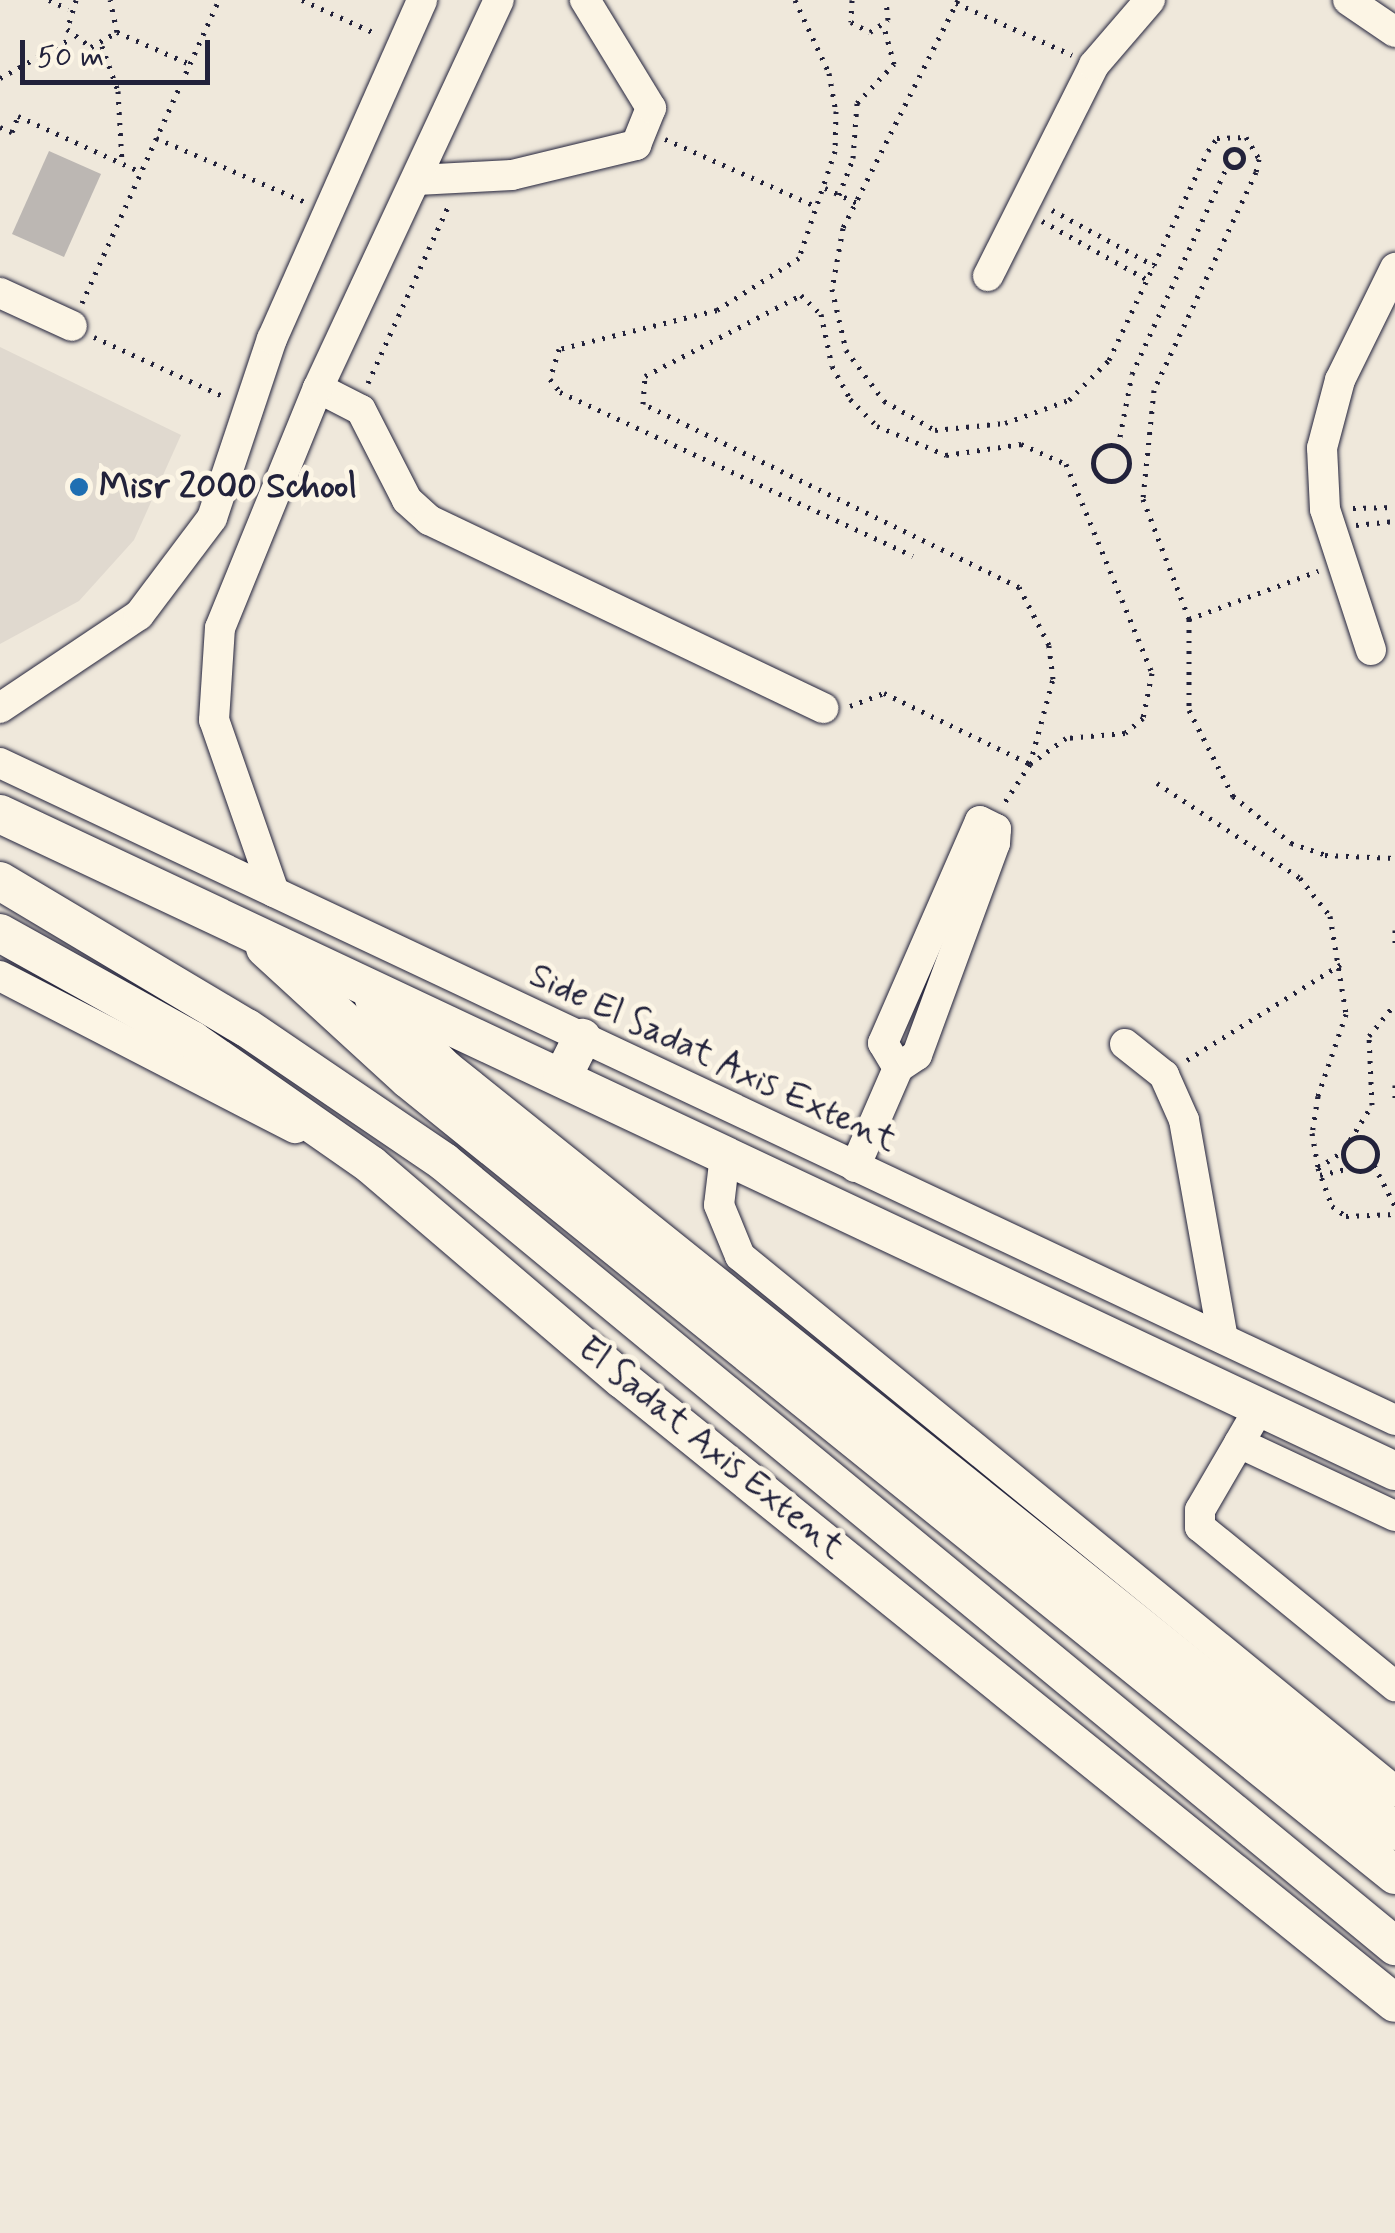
<!DOCTYPE html>
<style>
body{margin:0}
#map{position:relative;width:1395px;height:2233px;overflow:hidden;background:#efe8db;font-family:Mynerve,sans-serif}
div>[style]{position:absolute}
.built>*{inset:0;background:#e0d9cf}
.building>*{inset:0;background:#bcb7b3}
.path>*{height:5px;margin-top:-2.5px;transform-origin:0;background:repeating-linear-gradient(90deg,#22223b 0 2.5px,transparent 0 10.5px)}
.path>.ring{margin:-2.5px;padding:0;box-sizing:content-box;background:none;border:5px solid #22223b;border-radius:50%}
.roads{filter:drop-shadow(0 0 2px #22223b) drop-shadow(0 0 2px #22223b)}
.minor>*{height:30px;margin:-15px;padding:0 15px;transform-origin:15px;border-radius:15px;background:#fcf5e5}
.major>*{height:38px;margin:-19px;padding:0 19px;transform-origin:19px;border-radius:19px;background:#fcf5e5}
.dots>*{width:28px;height:28px;translate:-50% -50%;box-sizing:border-box;border:5px solid #fcf5e5;border-radius:50%}
span{translate:-50% -50%;white-space:nowrap;text-align:center;line-height:1.15;-webkit-text-stroke:10px #fcf5e5;paint-order:stroke}
.poi-label{font-size:35px;color:#22223b;font-weight:700}
.left{translate:0 -50%;text-align:left}
.street-label{font-size:35px;color:#22223b}
.scale{position:absolute;left:20px;top:40px;width:190px;height:45px;box-sizing:border-box;border:5px solid #22223b;border-top:0;padding-left:12px;font-size:30px;line-height:35px;white-space:nowrap;color:#22223b;-webkit-text-stroke:8px #fcf5e5;paint-order:stroke}
</style>
<div id="map">
<div class="built">
<div style="clip-path:polygon(0 347px,181px 435px,134px 540px,79px 601px,0 644px)"></div>
</div>
<div class="building">
<div style="clip-path:polygon(49px 151px,101px 174px,64px 257px,12px 234px)"></div>
</div>
<div class="path">
<div style="left:49px;top:0;width:21px;rotate:25deg"></div>
<div style="left:76px;top:0;width:30px;rotate:107deg"></div>
<div style="left:67px;top:29px;width:30px;rotate:37deg"></div>
<div style="left:91px;top:47px;width:30px;rotate:-30deg"></div>
<div style="left:117px;top:32px;width:33px;rotate:-102deg"></div>
<div style="left:302px;top:0;width:82px;rotate:24.4deg"></div>
<div style="left:795px;top:0;width:81px;rotate:65deg"></div>
<div style="left:829px;top:73px;width:39px;rotate:80deg"></div>
<div style="left:836px;top:111px;width:40px;rotate:91.4deg"></div>
<div style="left:835px;top:151px;width:113px;rotate:108.6deg"></div>
<div style="left:799px;top:258px;width:97px;rotate:147.6deg"></div>
<div style="left:717px;top:310px;width:163px;rotate:166.1deg"></div>
<div style="left:559px;top:349px;width:31px;rotate:107deg"></div>
<div style="left:550px;top:379px;width:16px;rotate:52deg"></div>
<div style="left:560px;top:392px;width:389px;rotate:24.9deg"></div>
<div style="left:852px;top:0;width:22px;rotate:93deg"></div>
<div style="left:851px;top:22px;width:21px;rotate:28deg"></div>
<div style="left:870px;top:32px;width:22px;rotate:-34deg"></div>
<div style="left:888px;top:20px;width:20px;rotate:-96deg"></div>
<div style="left:958px;top:0;width:255px;rotate:116.8deg"></div>
<div style="left:843px;top:228px;width:62px;rotate:100.2deg"></div>
<div style="left:832px;top:289px;width:63px;rotate:77.1deg"></div>
<div style="left:846px;top:350px;width:64px;rotate:53.3deg"></div>
<div style="left:884px;top:401px;width:59px;rotate:29.6deg"></div>
<div style="left:935px;top:430px;width:70px;rotate:-5.7deg"></div>
<div style="left:1005px;top:423px;width:68px;rotate:-19.8deg"></div>
<div style="left:1069px;top:400px;width:57px;rotate:-45deg"></div>
<div style="left:1109px;top:360px;width:231px;rotate:-64.7deg"></div>
<div style="left:1208px;top:151px;width:16px;rotate:-55deg"></div>
<div style="left:1217px;top:138px;width:29px;rotate:-2deg"></div>
<div style="left:1246px;top:137px;width:26px;rotate:59deg"></div>
<div style="left:1259px;top:159px;width:13px;rotate:103deg"></div>
<div style="left:1256px;top:172px;width:241px;rotate:115.1deg"></div>
<div style="left:1154px;top:390px;width:110px;rotate:95.8deg"></div>
<div style="left:1143px;top:499px;width:129px;rotate:69deg"></div>
<div style="left:1189px;top:619px;width:91px;rotate:90deg"></div>
<div style="left:1189px;top:710px;width:97px;rotate:62.9deg"></div>
<div style="left:1233px;top:796px;width:75px;rotate:39deg"></div>
<div style="left:1291px;top:843px;width:36px;rotate:19deg"></div>
<div style="left:1325px;top:855px;width:70px;rotate:2.5deg"></div>
<div style="left:956px;top:3px;width:127px;rotate:24.1deg"></div>
<div style="left:117px;top:32px;width:80px;rotate:23.7deg"></div>
<div style="left:102px;top:46px;width:48px;rotate:70.4deg"></div>
<div style="left:118px;top:91px;width:72px;rotate:86.8deg"></div>
<div style="left:0;top:78px;width:82px;rotate:-29.1deg"></div>
<div style="left:0;top:127px;width:13px;rotate:23deg"></div>
<div style="left:12px;top:132px;width:17px;rotate:-69deg"></div>
<div style="left:18px;top:116px;width:135px;rotate:24.5deg"></div>
<div style="left:156px;top:138px;width:162px;rotate:23.2deg"></div>
<div style="left:665px;top:139px;width:167px;rotate:24deg"></div>
<div class="ring" style="left:1225px;top:149px;width:13px;height:13px"></div>
<div style="left:825px;top:188px;width:35px;rotate:25deg"></div>
<div style="left:839px;top:195px;width:40px;rotate:-69deg"></div>
<div style="left:853px;top:158px;width:55px;rotate:-85.8deg"></div>
<div style="left:857px;top:103px;width:54px;rotate:-46.5deg"></div>
<div style="left:894px;top:64px;width:39px;rotate:-105deg"></div>
<div style="left:1052px;top:210px;width:117px;rotate:28.5deg"></div>
<div style="left:1042px;top:221px;width:121px;rotate:29.1deg"></div>
<div style="left:801px;top:295px;width:28px;rotate:44deg"></div>
<div style="left:821px;top:314px;width:53px;rotate:78.1deg"></div>
<div style="left:832px;top:366px;width:38px;rotate:61deg"></div>
<div style="left:850px;top:399px;width:38px;rotate:45deg"></div>
<div style="left:877px;top:426px;width:75px;rotate:22.8deg"></div>
<div style="left:946px;top:455px;width:76px;rotate:-8.3deg"></div>
<div style="left:1021px;top:444px;width:49px;rotate:24deg"></div>
<div style="left:1066px;top:464px;width:226px;rotate:67.6deg"></div>
<div style="left:1152px;top:673px;width:46px;rotate:101.3deg"></div>
<div style="left:1143px;top:718px;width:23px;rotate:140deg"></div>
<div style="left:1125px;top:733px;width:59px;rotate:175.2deg"></div>
<div style="left:1066px;top:738px;width:44px;rotate:144.2deg"></div>
<div style="left:1030px;top:764px;width:88px;rotate:-74.9deg"></div>
<div style="left:1053px;top:679px;width:34px;rotate:-97deg"></div>
<div style="left:1049px;top:645px;width:65px;rotate:-117.3deg"></div>
<div style="left:1019px;top:587px;width:418px;rotate:-154deg"></div>
<div style="left:643px;top:404px;width:28px;rotate:-86deg"></div>
<div style="left:645px;top:376px;width:176px;rotate:-27.4deg"></div>
<div style="left:82px;top:303px;width:333px;rotate:-65.7deg"></div>
<div style="left:94px;top:337px;width:144px;rotate:24.6deg"></div>
<div style="left:368px;top:383px;width:193px;rotate:-65.6deg"></div>
<div class="ring" style="left:1093px;top:445px;width:31px;height:31px"></div>
<div style="left:1118px;top:447px;width:74px;rotate:-79.1deg"></div>
<div style="left:1132px;top:374px;width:231px;rotate:-65.4deg"></div>
<div style="left:1353px;top:508px;width:42px;rotate:-1.4deg"></div>
<div style="left:1356px;top:525px;width:39px;rotate:-6deg"></div>
<div style="left:1189px;top:619px;width:138px;rotate:-20.4deg"></div>
<div style="left:850px;top:706px;width:36px;rotate:-21deg"></div>
<div style="left:884px;top:693px;width:162px;rotate:25.9deg"></div>
<div style="left:1030px;top:764px;width:49px;rotate:123.4deg"></div>
<div style="left:1157px;top:783px;width:172px;rotate:33.6deg"></div>
<div style="left:1300px;top:878px;width:48px;rotate:51.7deg"></div>
<div style="left:1330px;top:916px;width:99px;rotate:80.7deg"></div>
<div style="left:1346px;top:1014px;width:87px;rotate:108.9deg"></div>
<div style="left:1318px;top:1096px;width:37px;rotate:99deg"></div>
<div style="left:1312px;top:1133px;width:36px;rotate:80deg"></div>
<div style="left:1318px;top:1168px;width:40px;rotate:69.8deg"></div>
<div style="left:1332px;top:1206px;width:17px;rotate:36deg"></div>
<div style="left:1346px;top:1216px;width:49px;rotate:-2.3deg"></div>
<div style="left:1395px;top:930px;width:19px;rotate:90deg"></div>
<div style="left:1187px;top:1060px;width:181px;rotate:-31.9deg"></div>
<div style="left:1395px;top:1085px;width:13px;rotate:90deg"></div>
<div class="ring" style="left:1343px;top:1137px;width:29px;height:29px"></div>
<div style="left:1350px;top:1140px;width:41px;rotate:-57.8deg"></div>
<div style="left:1372px;top:1105px;width:69px;rotate:-92.5deg"></div>
<div style="left:1369px;top:1036px;width:41px;rotate:-50.9deg"></div>
<div style="left:1374px;top:1165px;width:46px;rotate:62.9deg"></div>
<div style="left:1318px;top:1168px;width:30px;rotate:-34deg"></div>
<div style="left:1320px;top:1175px;width:31px;rotate:-13deg"></div>
</div>
<div class="roads">
<div class="minor">
<div style="left:1348px;top:0;width:57px;rotate:34.2deg"></div>
<div style="left:417px;top:180px;width:95px;rotate:-3deg"></div>
<div style="left:512px;top:175px;width:128px;rotate:-13.6deg"></div>
<div style="left:636px;top:145px;width:40px;rotate:-68deg"></div>
<div style="left:651px;top:108px;width:127px;rotate:-121.4deg"></div>
<div style="left:988px;top:276px;width:236px;rotate:-63.3deg"></div>
<div style="left:1094px;top:65px;width:86px;rotate:-49.3deg"></div>
<div style="left:0;top:293px;width:79px;rotate:24.6deg"></div>
<div style="left:318px;top:388px;width:48px;rotate:27.1deg"></div>
<div style="left:361px;top:410px;width:101px;rotate:62.9deg"></div>
<div style="left:407px;top:500px;width:30px;rotate:42deg"></div>
<div style="left:429px;top:520px;width:437px;rotate:25.5deg"></div>
<div style="left:1371px;top:650px;width:148px;rotate:-108.1deg"></div>
<div style="left:1325px;top:509px;width:61px;rotate:-92.8deg"></div>
<div style="left:1322px;top:448px;width:70px;rotate:-75.2deg"></div>
<div style="left:1340px;top:380px;width:125px;rotate:-63.8deg"></div>
<div style="left:0;top:708px;width:167px;rotate:-33.8deg"></div>
<div style="left:139px;top:615px;width:121px;rotate:-53deg"></div>
<div style="left:212px;top:518px;width:189px;rotate:-71.5deg"></div>
<div style="left:272px;top:339px;width:371px;rotate:-66.1deg"></div>
<div style="left:0;top:763px;width:1542px;rotate:25.22deg"></div>
<div style="left:980px;top:821px;width:18px;rotate:27deg"></div>
<div style="left:996px;top:829px;width:14px;rotate:94deg"></div>
<div style="left:995px;top:843px;width:226px;rotate:110.2deg"></div>
<div style="left:917px;top:1055px;width:23px;rotate:146deg"></div>
<div style="left:898px;top:1068px;width:29px;rotate:-121deg"></div>
<div style="left:883px;top:1043px;width:242px;rotate:-66.4deg"></div>
<div style="left:274px;top:892px;width:182px;rotate:-109.2deg"></div>
<div style="left:214px;top:720px;width:92px;rotate:-86.3deg"></div>
<div style="left:220px;top:628px;width:259px;rotate:-67.8deg"></div>
<div style="left:318px;top:388px;width:428px;rotate:-65deg"></div>
<div style="left:0;top:976px;width:332px;rotate:27.3deg"></div>
<div style="left:1125px;top:1044px;width:50px;rotate:38.5deg"></div>
<div style="left:1164px;top:1075px;width:49px;rotate:66deg"></div>
<div style="left:1184px;top:1120px;width:222px;rotate:79.9deg"></div>
<div style="left:725px;top:1155px;width:50px;rotate:96.8deg"></div>
<div style="left:719px;top:1205px;width:55px;rotate:67.6deg"></div>
<div style="left:740px;top:1256px;width:846px;rotate:39.24deg"></div>
<div style="left:855px;top:1167px;width:108px;rotate:-66.5deg"></div>
<div style="left:1260px;top:1407px;width:119px;rotate:120.2deg"></div>
<div style="left:1200px;top:1510px;width:17px;rotate:90deg"></div>
<div style="left:1200px;top:1527px;width:252px;rotate:39.2deg"></div>
<div style="left:1239px;top:1443px;width:172px;rotate:25.1deg"></div>
</div>
<div class="major">
<div style="left:0;top:814px;width:1542px;rotate:25.22deg"></div>
<div style="left:0;top:881px;width:287px;rotate:30.8deg"></div>
<div style="left:247px;top:1028px;width:238px;rotate:34.2deg"></div>
<div style="left:444px;top:1162px;width:1233px;rotate:39.5deg"></div>
<div style="left:0;top:933px;width:220px;rotate:29.1deg"></div>
<div style="left:192px;top:1040px;width:218px;rotate:34.9deg"></div>
<div style="left:371px;top:1165px;width:330px;rotate:40.5deg"></div>
<div style="left:622px;top:1379px;width:993px;rotate:38.91deg"></div>
<div style="left:265px;top:948px;width:194px;rotate:42.5deg"></div>
<div style="left:408px;top:1079px;width:1268px;rotate:38.89deg"></div>
<div style="left:374px;top:999px;width:100px;rotate:44.6deg"></div>
<div style="left:445px;top:1069px;width:1218px;rotate:38.73deg"></div>
<div style="left:562px;top:1078px;width:45px;rotate:-63.4deg"></div>
</div>
</div>
<div class="dots">
<div style="left:79px;top:487px;background:#1f6fb2"></div>
</div>
<div class="poi-label">
<span class="left" style="left:99px;top:487px">Misr 2000 School</span>
</div>
<div class="street-label">
<span style="left:713px;top:1058px;rotate:25deg">Side El Sadat Axis Extent</span>
<span style="left:711px;top:1448px;rotate:39deg">El Sadat Axis Extent</span>
</div>
<div class="scale">50 m</div>
</div>
